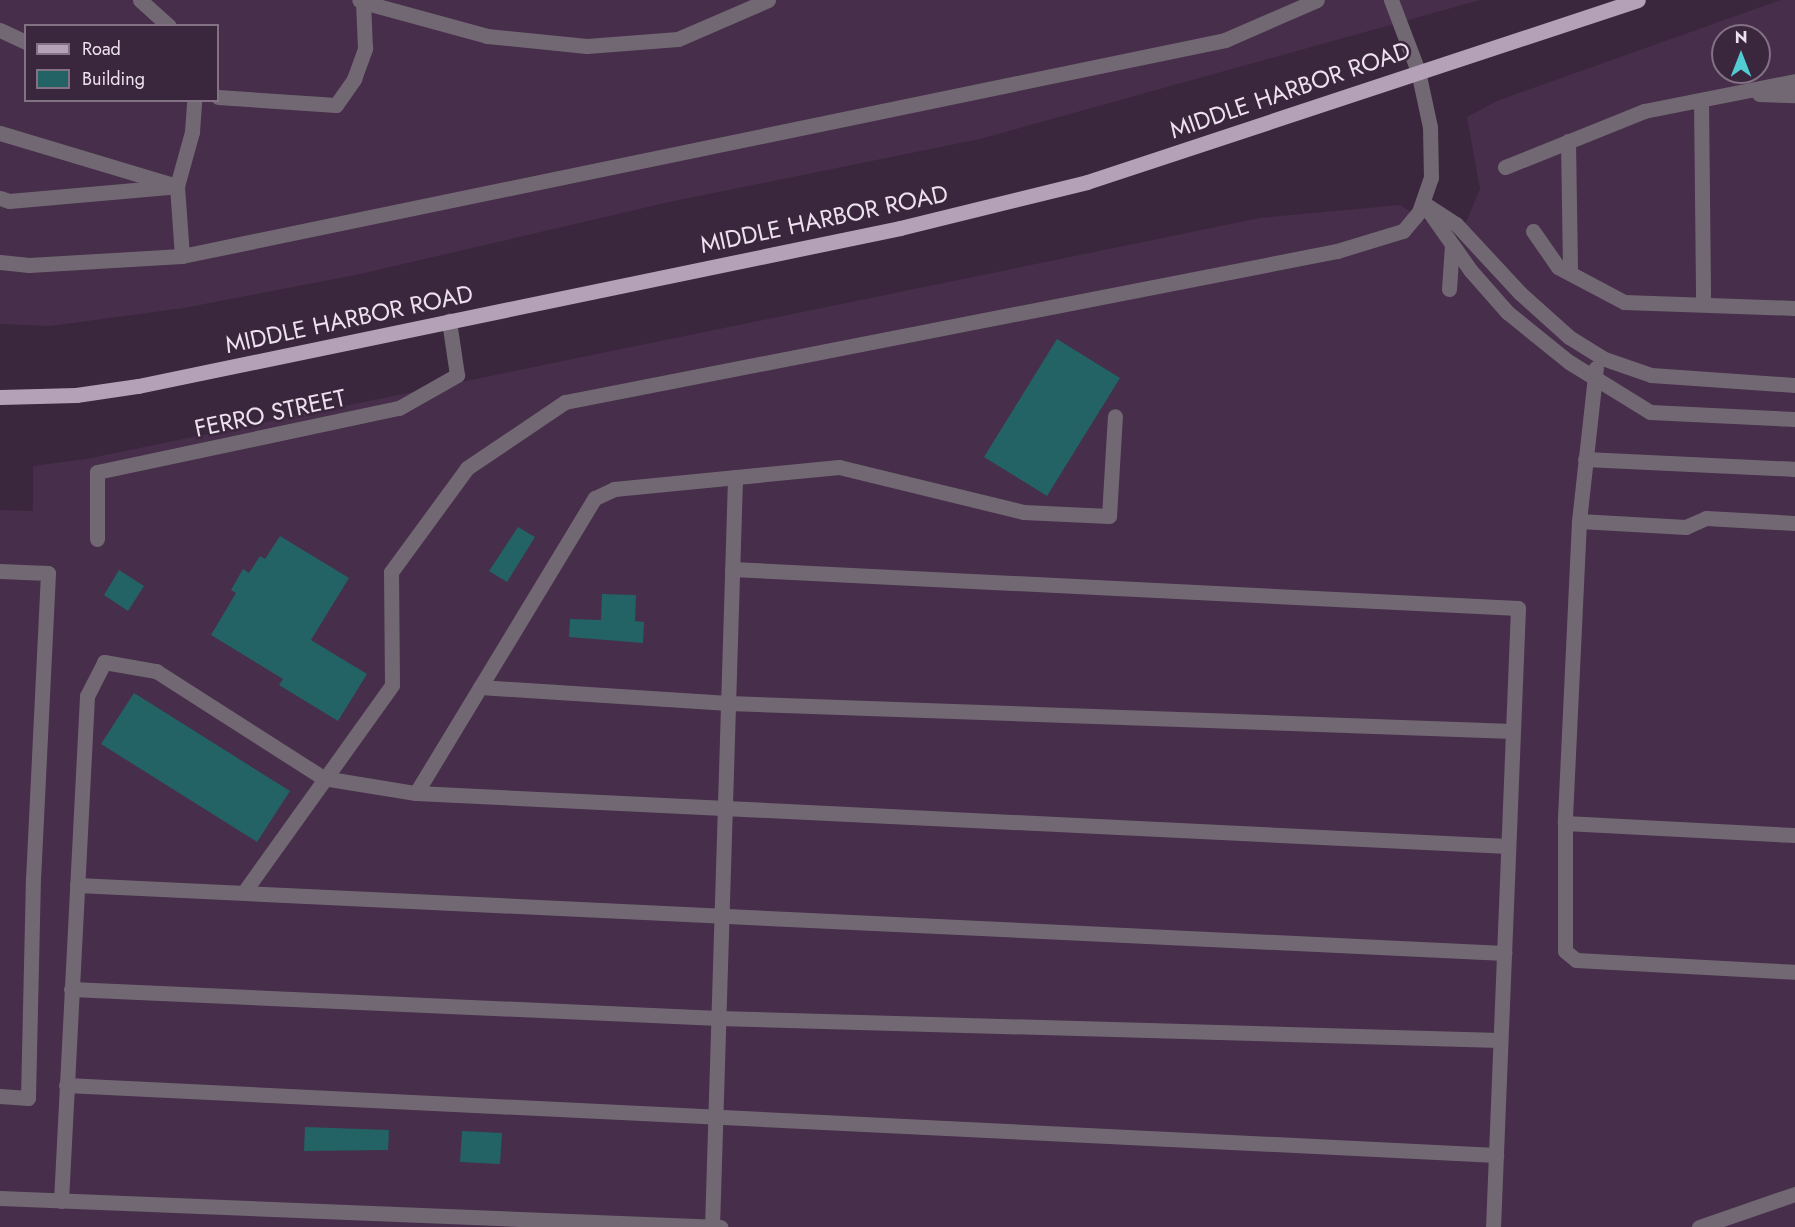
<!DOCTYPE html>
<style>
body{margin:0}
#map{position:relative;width:1795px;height:1227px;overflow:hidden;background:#3b273d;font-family:Jost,sans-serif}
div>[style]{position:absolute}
.built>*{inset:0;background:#472e4a}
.building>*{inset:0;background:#236366}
.minor>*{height:15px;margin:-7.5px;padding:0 7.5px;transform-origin:7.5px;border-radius:7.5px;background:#726873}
.major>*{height:15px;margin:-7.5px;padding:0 7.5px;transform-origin:7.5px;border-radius:7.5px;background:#b5a1b7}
span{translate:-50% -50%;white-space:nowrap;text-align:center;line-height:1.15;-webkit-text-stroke:5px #3b273d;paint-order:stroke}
.street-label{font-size:24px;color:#eee1ef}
.legend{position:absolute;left:24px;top:24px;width:195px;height:78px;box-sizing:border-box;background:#3b273d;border:2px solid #837184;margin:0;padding:8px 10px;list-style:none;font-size:18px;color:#eee1ef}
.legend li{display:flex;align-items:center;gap:12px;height:30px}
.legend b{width:30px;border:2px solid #837184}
.north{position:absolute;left:1711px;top:24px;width:60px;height:60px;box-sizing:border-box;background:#3b273d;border:2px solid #837184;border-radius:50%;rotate:0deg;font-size:16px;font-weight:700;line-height:24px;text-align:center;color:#eee1ef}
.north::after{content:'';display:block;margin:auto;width:21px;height:27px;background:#51ccd2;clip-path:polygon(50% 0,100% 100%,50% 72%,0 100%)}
</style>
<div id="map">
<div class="built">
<div style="clip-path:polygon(evenodd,0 0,1480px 0,980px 139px,674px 201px,360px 274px,184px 308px,50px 326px,0 324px,0 0,26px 26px,218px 26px,218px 100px,26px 100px,26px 26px)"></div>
<div style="clip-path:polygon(evenodd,1781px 0,1795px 0,1795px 1227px,0 1227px,0 510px,33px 511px,33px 466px,86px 459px,1260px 218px,1400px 205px,1458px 241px,1480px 189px,1467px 117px,1499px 100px,1781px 0,1723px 36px,1759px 36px,1759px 72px,1723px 72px,1723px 36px)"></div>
</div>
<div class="building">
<div style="clip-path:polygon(1057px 339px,1120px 378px,1047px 496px,984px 457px)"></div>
<div style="clip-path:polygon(518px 527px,535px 537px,507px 582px,489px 571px)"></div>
<div style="clip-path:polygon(280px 536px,349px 578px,311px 640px,367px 674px,338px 721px,279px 685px,283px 679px,211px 635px,236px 593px,231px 590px,243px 569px,249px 573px,260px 556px,265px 559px)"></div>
<div style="clip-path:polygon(119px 570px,144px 586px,128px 611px,104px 595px)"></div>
<div style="clip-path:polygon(602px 594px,636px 595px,635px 621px,644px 622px,643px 643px,569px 637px,570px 619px,601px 620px)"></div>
<div style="clip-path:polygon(134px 693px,290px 791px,257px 842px,101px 744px)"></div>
<div style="clip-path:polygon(305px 1127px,389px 1130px,388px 1150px,304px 1151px)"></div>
<div style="clip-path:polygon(462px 1131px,502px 1133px,500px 1164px,460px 1162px)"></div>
</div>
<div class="minor">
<div style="left:140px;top:0;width:39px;rotate:42deg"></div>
<div style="left:363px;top:2px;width:129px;rotate:15.3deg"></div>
<div style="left:487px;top:36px;width:100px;rotate:5.7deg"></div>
<div style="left:587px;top:46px;width:91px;rotate:-4.4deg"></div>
<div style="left:678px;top:39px;width:98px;rotate:-23.4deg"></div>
<div style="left:0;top:30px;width:29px;rotate:25deg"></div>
<div style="left:1759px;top:94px;width:36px;rotate:2deg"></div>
<div style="left:218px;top:97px;width:118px;rotate:3.9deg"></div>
<div style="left:336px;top:105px;width:32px;rotate:-55deg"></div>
<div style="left:354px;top:79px;width:33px;rotate:-70deg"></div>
<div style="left:365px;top:48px;width:46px;rotate:-92.5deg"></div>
<div style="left:363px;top:2px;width:4px;rotate:-153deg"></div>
<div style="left:1701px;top:100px;width:204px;rotate:89.4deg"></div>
<div style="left:0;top:133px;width:185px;rotate:16.7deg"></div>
<div style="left:1568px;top:141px;width:132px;rotate:89.1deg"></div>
<div style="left:1505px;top:167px;width:150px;rotate:-21.9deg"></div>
<div style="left:1644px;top:111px;width:154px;rotate:-11.2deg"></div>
<div style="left:0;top:198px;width:9px;rotate:18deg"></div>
<div style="left:9px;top:201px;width:160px;rotate:-5deg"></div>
<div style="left:1423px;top:203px;width:83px;rotate:54.8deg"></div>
<div style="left:1471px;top:271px;width:55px;rotate:48.7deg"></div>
<div style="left:1507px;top:312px;width:80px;rotate:38.9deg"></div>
<div style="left:1569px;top:362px;width:95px;rotate:31.7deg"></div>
<div style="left:1650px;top:412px;width:145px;rotate:2.8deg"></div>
<div style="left:1428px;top:206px;width:33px;rotate:33deg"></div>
<div style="left:1456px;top:224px;width:94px;rotate:47.2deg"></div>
<div style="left:1520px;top:293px;width:66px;rotate:41.9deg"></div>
<div style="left:1569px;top:337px;width:39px;rotate:32deg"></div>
<div style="left:1602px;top:358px;width:52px;rotate:19.1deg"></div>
<div style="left:1651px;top:375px;width:144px;rotate:4deg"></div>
<div style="left:1533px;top:231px;width:44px;rotate:55.2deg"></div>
<div style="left:1558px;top:267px;width:75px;rotate:27.9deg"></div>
<div style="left:1624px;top:302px;width:171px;rotate:2deg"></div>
<div style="left:182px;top:256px;width:70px;rotate:-94.1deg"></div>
<div style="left:177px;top:186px;width:56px;rotate:-74.5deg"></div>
<div style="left:192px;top:132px;width:32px;rotate:-86deg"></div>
<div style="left:0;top:262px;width:29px;rotate:6deg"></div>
<div style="left:29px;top:265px;width:153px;rotate:-3.4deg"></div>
<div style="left:182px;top:256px;width:1065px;rotate:-11.7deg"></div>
<div style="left:1225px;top:40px;width:100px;rotate:-23.5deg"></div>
<div style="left:1449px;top:289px;width:44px;rotate:-86.1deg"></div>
<div style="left:1585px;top:459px;width:210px;rotate:2.7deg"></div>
<div style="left:1579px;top:521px;width:154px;rotate:-83.7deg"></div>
<div style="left:1795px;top:523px;width:89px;rotate:-176.8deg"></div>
<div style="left:1706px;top:518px;width:22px;rotate:156deg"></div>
<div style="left:1686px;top:527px;width:107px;rotate:-176.8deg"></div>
<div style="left:1579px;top:521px;width:302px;rotate:92.7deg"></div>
<div style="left:1565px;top:823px;width:230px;rotate:3deg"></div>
<div style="left:97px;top:539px;width:67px;rotate:-90deg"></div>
<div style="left:97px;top:472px;width:309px;rotate:-12deg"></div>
<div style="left:399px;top:408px;width:67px;rotate:-29.6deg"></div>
<div style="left:457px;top:375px;width:55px;rotate:-98.4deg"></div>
<div style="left:732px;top:569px;width:787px;rotate:2.84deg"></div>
<div style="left:1518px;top:608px;width:620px;rotate:92.31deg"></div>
<div style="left:0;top:571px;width:48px;rotate:2.4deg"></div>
<div style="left:48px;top:573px;width:304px;rotate:92.8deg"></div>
<div style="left:33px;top:877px;width:221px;rotate:91.3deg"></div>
<div style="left:28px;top:1098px;width:28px;rotate:-176deg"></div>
<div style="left:480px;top:687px;width:249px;rotate:3.7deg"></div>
<div style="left:728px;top:703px;width:785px;rotate:2.04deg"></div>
<div style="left:416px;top:793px;width:1093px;rotate:2.78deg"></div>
<div style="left:1565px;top:823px;width:128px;rotate:90deg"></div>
<div style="left:1565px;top:951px;width:14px;rotate:39deg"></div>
<div style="left:1576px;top:960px;width:219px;rotate:3.1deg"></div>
<div style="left:77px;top:885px;width:1429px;rotate:2.73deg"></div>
<div style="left:244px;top:892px;width:254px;rotate:-54.4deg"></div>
<div style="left:392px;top:685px;width:113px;rotate:-90.5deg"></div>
<div style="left:391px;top:572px;width:129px;rotate:-53.8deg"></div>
<div style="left:467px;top:468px;width:118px;rotate:-34deg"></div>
<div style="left:565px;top:402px;width:787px;rotate:-11.07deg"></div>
<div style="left:1337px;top:251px;width:69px;rotate:-16.9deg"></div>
<div style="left:1403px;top:231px;width:25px;rotate:-50deg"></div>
<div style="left:1419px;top:212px;width:36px;rotate:-71deg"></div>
<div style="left:1431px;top:178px;width:51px;rotate:-91.1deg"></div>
<div style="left:1430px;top:127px;width:57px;rotate:-102.1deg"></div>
<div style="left:1418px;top:71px;width:76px;rotate:-110.8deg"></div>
<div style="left:71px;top:989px;width:648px;rotate:2.57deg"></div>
<div style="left:718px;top:1018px;width:782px;rotate:1.61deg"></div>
<div style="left:66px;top:1085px;width:1432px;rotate:2.8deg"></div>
<div style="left:0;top:1198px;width:721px;rotate:2.31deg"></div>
<div style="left:61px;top:1201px;width:506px;rotate:-87.05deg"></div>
<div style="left:87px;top:696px;width:38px;rotate:-63deg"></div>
<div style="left:104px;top:662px;width:53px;rotate:9.8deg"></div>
<div style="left:156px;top:671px;width:198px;rotate:32.6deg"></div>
<div style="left:323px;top:778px;width:94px;rotate:9.2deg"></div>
<div style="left:416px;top:793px;width:345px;rotate:-58.8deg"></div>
<div style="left:595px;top:498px;width:21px;rotate:-25deg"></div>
<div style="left:614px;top:489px;width:226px;rotate:-5.6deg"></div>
<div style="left:839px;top:467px;width:189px;rotate:13.7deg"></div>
<div style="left:1023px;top:512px;width:86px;rotate:2.7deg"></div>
<div style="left:1109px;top:516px;width:100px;rotate:-86.6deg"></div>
<div style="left:712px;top:1227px;width:750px;rotate:-88.24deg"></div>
<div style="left:1699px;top:1227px;width:102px;rotate:-19deg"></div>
</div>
<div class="major">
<div style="left:0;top:397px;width:76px;rotate:-1.5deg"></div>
<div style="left:76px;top:395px;width:63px;rotate:-8.3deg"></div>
<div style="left:138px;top:386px;width:778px;rotate:-11.71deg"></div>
<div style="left:900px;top:228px;width:193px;rotate:-13.8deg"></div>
<div style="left:1087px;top:182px;width:580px;rotate:-18.28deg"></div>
</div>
<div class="street-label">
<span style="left:1290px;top:90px;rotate:-19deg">MIDDLE HARBOR ROAD</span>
<span style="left:824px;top:219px;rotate:-12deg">MIDDLE HARBOR ROAD</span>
<span style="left:349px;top:319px;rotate:-12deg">MIDDLE HARBOR ROAD</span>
<span style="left:270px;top:413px;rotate:-12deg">FERRO STREET</span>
</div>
<ul class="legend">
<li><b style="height:8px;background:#b5a1b7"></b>Road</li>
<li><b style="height:16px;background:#236366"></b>Building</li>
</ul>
<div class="north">N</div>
</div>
